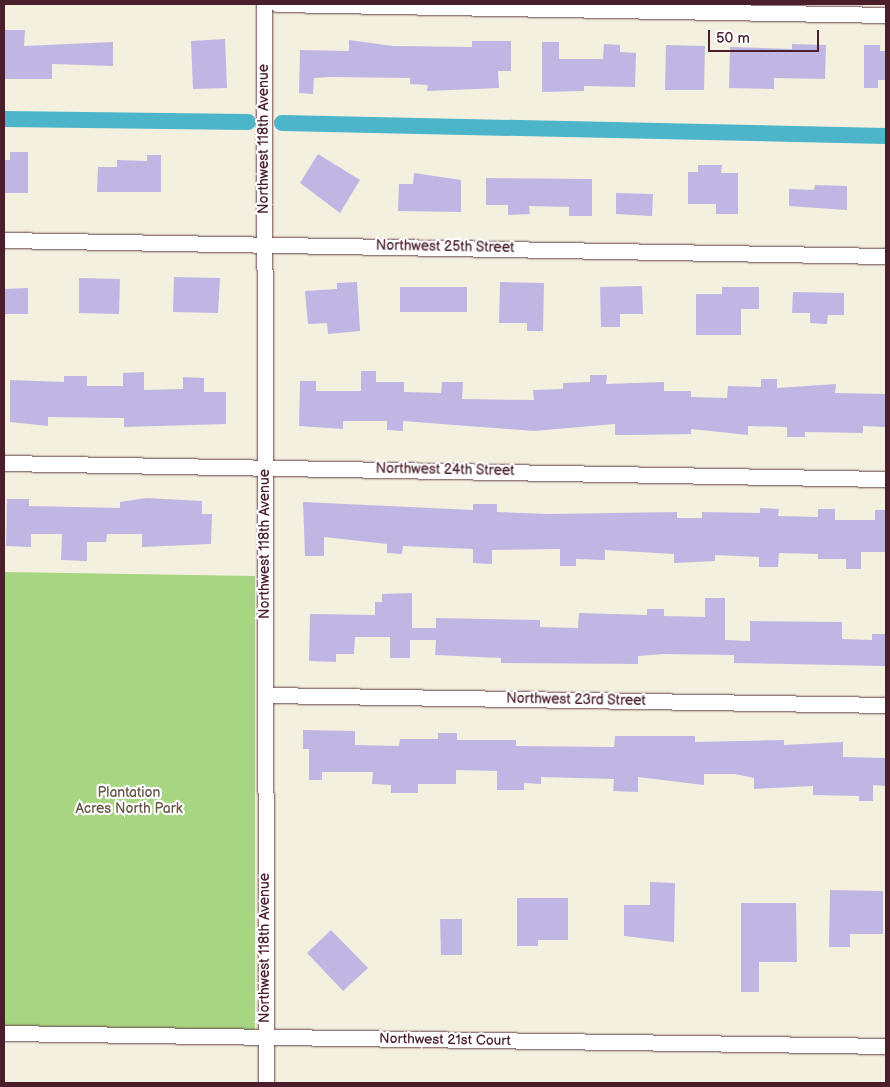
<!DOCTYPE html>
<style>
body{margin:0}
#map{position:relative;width:890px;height:1087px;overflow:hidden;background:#f4f0df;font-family:"Balsamiq Sans",sans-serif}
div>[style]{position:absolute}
.green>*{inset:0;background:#a8d581}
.canal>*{height:16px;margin:-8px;padding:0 8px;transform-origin:8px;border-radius:8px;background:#4cb5ca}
.building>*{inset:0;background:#bfb6e3}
.roads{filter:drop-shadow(0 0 1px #643e46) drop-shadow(0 0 1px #643e46)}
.minor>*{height:15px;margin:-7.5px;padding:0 7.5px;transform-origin:7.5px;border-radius:7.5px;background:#fff}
span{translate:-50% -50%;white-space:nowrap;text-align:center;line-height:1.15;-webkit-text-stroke:4.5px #fff;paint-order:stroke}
.street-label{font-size:14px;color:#4a1f2b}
.park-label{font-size:14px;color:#665645}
.frame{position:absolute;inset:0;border:5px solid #4a1f2b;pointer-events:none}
.scale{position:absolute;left:708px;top:30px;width:111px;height:22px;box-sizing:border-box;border:2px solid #4a1f2b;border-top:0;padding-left:6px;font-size:15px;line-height:18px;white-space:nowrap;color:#4a1f2b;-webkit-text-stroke:4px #fff;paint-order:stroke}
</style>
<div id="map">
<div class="green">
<div style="clip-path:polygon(4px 572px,255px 576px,255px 1030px,4px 1026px)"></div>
</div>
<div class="canal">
<div style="left:4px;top:119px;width:244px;rotate:0.7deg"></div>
<div style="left:282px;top:123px;width:604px;rotate:1.23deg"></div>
</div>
<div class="building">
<div style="clip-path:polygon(5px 30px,25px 30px,24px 46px,113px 42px,113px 66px,52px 64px,52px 79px,4px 79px)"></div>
<div style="clip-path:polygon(225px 39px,227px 88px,193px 89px,191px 41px)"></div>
<div style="clip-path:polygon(349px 40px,393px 46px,472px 47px,472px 41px,511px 41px,511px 71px,498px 71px,499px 88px,427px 91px,428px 85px,410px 84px,410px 78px,330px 77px,314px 78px,313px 94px,299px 93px,300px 50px,349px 51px)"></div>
<div style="clip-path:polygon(542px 42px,559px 42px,559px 59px,603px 59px,604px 44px,620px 45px,620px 52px,636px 53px,635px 87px,584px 86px,584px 91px,542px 92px)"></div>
<div style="clip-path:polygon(792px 44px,826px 45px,825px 79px,774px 78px,774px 89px,729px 88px,730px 47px,792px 49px)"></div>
<div style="clip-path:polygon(666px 45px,705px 46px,704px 90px,665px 90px)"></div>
<div style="clip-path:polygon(864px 45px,880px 45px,880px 51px,886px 51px,886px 80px,878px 80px,878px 88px,864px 88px)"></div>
<div style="clip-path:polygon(10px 152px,28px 152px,28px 193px,4px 193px,4px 160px,10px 160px)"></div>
<div style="clip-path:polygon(318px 154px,360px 180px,340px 213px,300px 183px)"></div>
<div style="clip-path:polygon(147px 155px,161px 155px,161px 192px,97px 192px,98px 167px,117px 167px,117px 160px,147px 161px)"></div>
<div style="clip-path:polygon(698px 165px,722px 165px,721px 173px,738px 173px,738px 214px,716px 214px,716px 204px,688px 204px,688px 172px,698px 172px)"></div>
<div style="clip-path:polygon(414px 173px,461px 180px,461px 212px,398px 211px,399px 184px,413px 184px)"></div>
<div style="clip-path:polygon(486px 178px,592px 179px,592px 216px,569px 216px,569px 207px,529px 206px,530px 214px,508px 215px,508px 205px,486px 205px)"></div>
<div style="clip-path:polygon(815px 185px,847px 186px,847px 210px,789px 206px,789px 189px,814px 190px)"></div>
<div style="clip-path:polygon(616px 193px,653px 194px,652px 216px,616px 214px)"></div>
<div style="clip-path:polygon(174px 277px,220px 278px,218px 313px,173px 312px)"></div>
<div style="clip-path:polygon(79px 278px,120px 279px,119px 314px,79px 313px)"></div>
<div style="clip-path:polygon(357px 282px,360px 331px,328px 334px,327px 323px,308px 324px,305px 291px,337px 289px,337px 283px)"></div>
<div style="clip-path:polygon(500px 282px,544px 283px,543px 331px,527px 331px,527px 323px,499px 323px)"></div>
<div style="clip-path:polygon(642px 286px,643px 314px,620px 314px,620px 327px,601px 327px,600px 287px)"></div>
<div style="clip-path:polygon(400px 287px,467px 287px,467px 312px,400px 312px)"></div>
<div style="clip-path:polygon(722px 287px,759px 287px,759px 309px,741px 309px,741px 335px,696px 335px,696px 294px,722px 294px)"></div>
<div style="clip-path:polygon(28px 288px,28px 314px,4px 314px,4px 289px)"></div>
<div style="clip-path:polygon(793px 292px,844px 293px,844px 315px,828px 315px,827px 324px,810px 323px,810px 313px,792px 313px)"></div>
<div style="clip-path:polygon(361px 371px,376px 371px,376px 382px,404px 382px,404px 392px,441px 393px,442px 382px,463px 382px,462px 399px,534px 400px,533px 390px,563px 389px,563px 383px,590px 382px,590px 375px,607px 375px,606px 384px,664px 382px,664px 391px,691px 391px,691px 397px,727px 398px,728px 386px,761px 387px,761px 379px,777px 379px,777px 388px,836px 384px,835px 393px,886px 394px,886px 427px,863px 426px,863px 433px,805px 432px,805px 437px,787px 437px,787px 427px,748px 426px,748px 435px,691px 429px,691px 434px,632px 435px,615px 435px,615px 424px,534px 431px,403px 421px,403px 431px,387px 430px,387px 421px,343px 421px,343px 429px,299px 426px,300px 381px,316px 381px,316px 391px,361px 391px)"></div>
<div style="clip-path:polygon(144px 372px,144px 390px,183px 389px,183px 377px,204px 378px,204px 392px,226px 392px,226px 424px,124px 427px,124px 418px,48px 417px,48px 426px,10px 422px,10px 380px,64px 382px,64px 376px,87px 376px,87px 386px,123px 386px,123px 373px)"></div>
<div style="clip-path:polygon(146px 498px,202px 501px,202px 514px,212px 514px,211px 544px,142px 547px,142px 534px,107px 534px,106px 542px,87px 542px,87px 561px,61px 560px,62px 534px,31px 534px,31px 547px,6px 546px,7px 499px,29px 499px,29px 506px,120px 508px,120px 502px)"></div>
<div style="clip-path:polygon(303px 502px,473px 510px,473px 504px,497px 504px,497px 512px,549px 514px,677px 512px,677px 518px,702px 518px,702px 512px,760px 513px,760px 508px,779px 509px,778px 516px,818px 517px,818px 509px,835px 509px,835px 520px,875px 520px,875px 510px,886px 510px,886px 552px,861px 552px,861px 569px,846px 569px,846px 559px,818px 559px,818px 554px,779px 553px,778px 567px,759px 567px,759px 557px,715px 555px,715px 561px,674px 563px,674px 554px,605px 550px,605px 560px,576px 559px,576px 566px,560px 566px,560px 549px,492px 550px,492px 564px,473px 563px,473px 549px,403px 546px,402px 554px,387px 553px,387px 544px,324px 537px,324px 556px,305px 556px)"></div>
<div style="clip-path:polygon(412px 593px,412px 628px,436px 628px,436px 618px,540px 620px,540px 627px,578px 628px,579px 613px,647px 615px,647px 609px,664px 609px,664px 616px,705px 617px,705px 598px,725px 598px,725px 640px,750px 641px,750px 621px,842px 622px,842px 639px,872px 640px,872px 634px,886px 634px,886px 666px,734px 663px,734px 655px,664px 654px,638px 656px,638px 664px,501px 663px,501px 658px,435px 655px,436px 640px,410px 640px,410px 658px,390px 658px,390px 637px,355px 637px,354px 654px,336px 654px,336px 662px,309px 661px,310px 614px,375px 615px,375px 602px,382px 602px,382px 594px)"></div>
<div style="clip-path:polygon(303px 730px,355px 731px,355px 745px,399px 746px,400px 739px,438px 739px,438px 733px,457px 733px,457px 740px,516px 740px,516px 746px,614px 747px,615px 736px,695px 736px,695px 742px,784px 740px,784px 745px,843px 742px,843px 757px,886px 758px,886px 786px,873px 785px,873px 801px,859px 801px,859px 796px,813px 795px,813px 786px,754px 789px,754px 778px,735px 774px,704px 774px,704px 785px,638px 777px,638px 792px,613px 791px,614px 779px,541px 777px,541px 784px,524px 783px,524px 790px,497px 790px,497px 771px,456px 770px,456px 784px,418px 784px,418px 793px,391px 793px,391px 785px,372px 784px,373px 772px,322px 772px,322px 780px,309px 780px,309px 749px,303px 749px)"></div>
<div style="clip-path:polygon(650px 882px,675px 883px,674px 942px,624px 936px,624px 905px,650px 905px)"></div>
<div style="clip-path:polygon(830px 890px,883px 891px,883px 934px,850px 934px,850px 947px,829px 947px)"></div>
<div style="clip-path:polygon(517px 898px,568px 898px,568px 940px,538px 940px,538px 946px,517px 946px)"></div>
<div style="clip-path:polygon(741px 903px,796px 903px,797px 962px,759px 962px,759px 992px,741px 992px)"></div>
<div style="clip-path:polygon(440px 919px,462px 919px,462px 955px,441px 955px)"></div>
<div style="clip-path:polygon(331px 930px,368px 968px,343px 991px,307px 953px)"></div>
</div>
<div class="roads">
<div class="minor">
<div style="left:264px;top:4px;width:1079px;rotate:89.89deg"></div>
<div style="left:277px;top:4px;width:609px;rotate:1.03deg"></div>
<div style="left:4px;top:240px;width:882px;rotate:1.04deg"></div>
<div style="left:4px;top:463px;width:882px;rotate:1.04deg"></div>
<div style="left:266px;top:695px;width:620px;rotate:0.92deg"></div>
<div style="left:4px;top:1033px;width:882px;rotate:0.84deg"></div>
</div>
</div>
<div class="street-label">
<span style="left:264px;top:139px;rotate:-90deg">Northwest 118th Avenue</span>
<span style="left:445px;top:247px;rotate:1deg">Northwest 25th Street</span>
<span style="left:445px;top:470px;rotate:1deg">Northwest 24th Street</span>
<span style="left:265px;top:544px;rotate:-90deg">Northwest 118th Avenue</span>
<span style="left:576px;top:700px;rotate:1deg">Northwest 23rd Street</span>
<span style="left:265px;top:948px;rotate:-90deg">Northwest 118th Avenue</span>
<span style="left:445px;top:1040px;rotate:1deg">Northwest 21st Court</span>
</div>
<div class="park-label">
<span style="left:129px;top:801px">Plantation<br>Acres North Park</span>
</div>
<div class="frame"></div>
<div class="scale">50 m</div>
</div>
